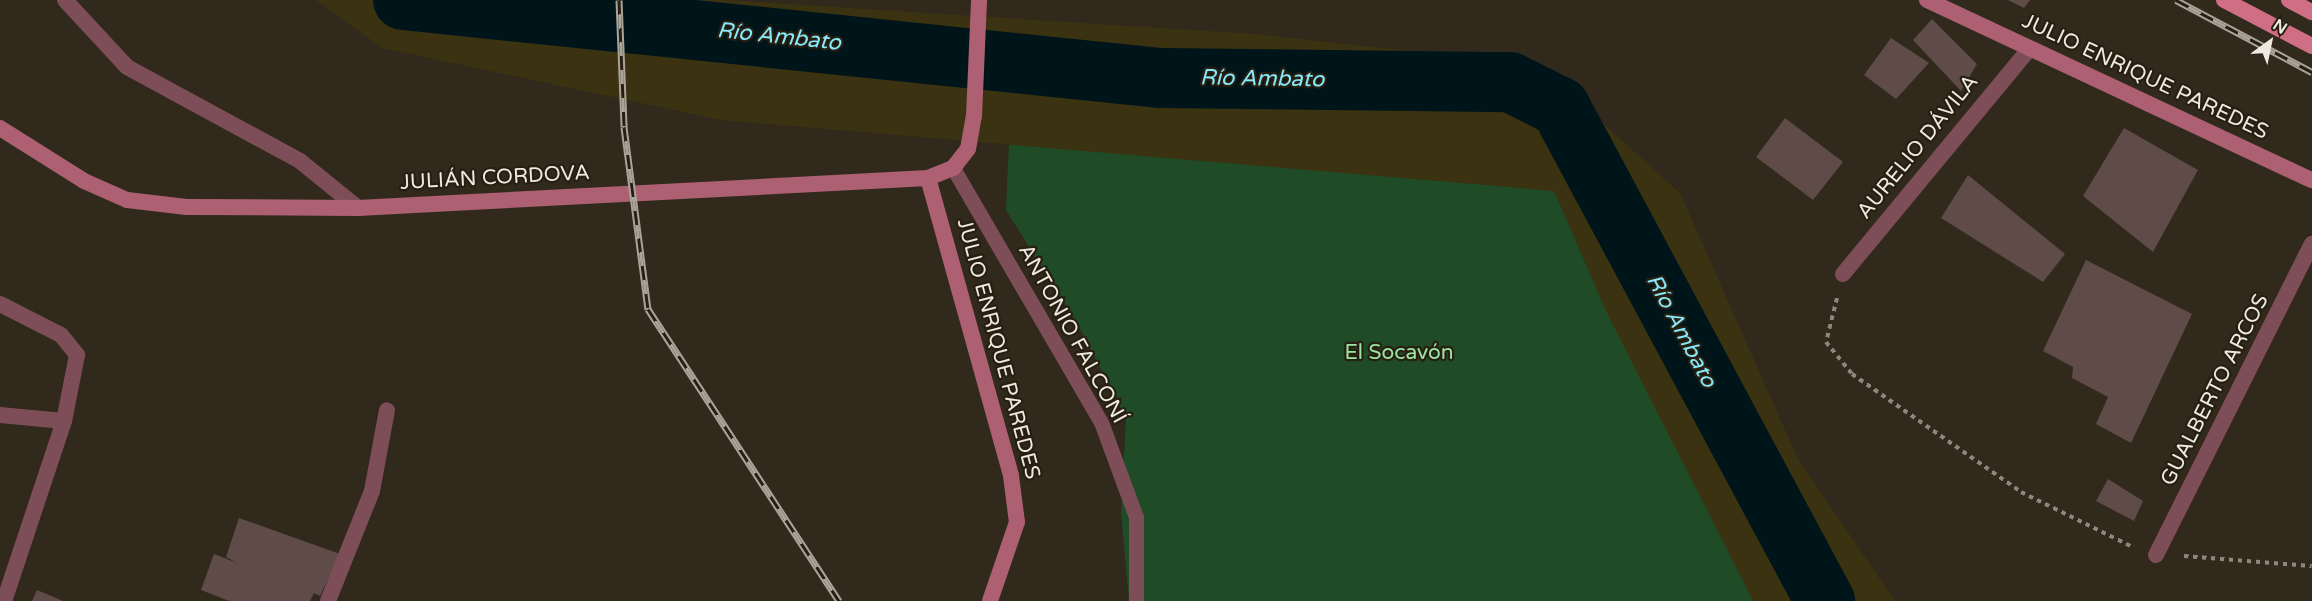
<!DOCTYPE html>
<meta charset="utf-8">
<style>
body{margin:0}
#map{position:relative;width:2312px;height:601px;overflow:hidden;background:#31291b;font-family:"Varela Round",sans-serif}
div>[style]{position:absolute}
.green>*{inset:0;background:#204b27}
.sand>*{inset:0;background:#3a3211}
.river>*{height:60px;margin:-30px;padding:0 30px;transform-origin:30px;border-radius:30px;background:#001519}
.building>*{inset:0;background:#5f4c48}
.path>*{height:4px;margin-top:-2px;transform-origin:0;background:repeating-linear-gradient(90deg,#8e877c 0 4.5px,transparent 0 9px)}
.service>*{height:15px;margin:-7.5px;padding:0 7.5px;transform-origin:7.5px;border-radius:7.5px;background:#7e4e58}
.minor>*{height:16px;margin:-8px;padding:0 8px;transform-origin:8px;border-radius:8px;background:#7e4e58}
.secondary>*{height:16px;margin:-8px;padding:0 8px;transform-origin:8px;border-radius:8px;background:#ac6072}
.primary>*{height:16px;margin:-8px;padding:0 8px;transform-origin:8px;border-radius:8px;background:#d06e85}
.rail>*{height:7px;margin-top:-3.5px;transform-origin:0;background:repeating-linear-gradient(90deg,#271f12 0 14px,#aaa399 0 28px);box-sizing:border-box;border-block:2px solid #aaa399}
span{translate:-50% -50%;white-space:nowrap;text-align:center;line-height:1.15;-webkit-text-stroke:4.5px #271f12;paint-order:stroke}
.street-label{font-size:21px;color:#efe9e1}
.park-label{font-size:21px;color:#9ae5a3}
.water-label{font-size:22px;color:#88e9fa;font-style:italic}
.north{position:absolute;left:2240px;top:12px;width:60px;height:60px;-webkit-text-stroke:4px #271f12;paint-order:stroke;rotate:33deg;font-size:16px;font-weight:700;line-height:24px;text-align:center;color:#efe9e1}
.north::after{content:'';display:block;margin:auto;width:21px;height:27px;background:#efe9e1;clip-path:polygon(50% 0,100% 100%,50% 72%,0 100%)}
</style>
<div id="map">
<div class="green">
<div style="clip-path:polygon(1011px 95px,1503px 100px,1814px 601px,1129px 601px,1121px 513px,1126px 419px,1077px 323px,1006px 210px)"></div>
</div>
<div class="sand">
<div style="clip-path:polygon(316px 0,725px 0,1255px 34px,1539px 65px,1680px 193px,1798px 459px,1895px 601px,1753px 601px,1606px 311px,1554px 191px,721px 120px,382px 48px)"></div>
</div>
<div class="river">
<div style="left:403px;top:0;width:762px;rotate:5.88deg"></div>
<div style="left:1161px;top:78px;width:349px;rotate:0.7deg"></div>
<div style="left:1510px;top:82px;width:56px;rotate:26.6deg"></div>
<div style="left:1560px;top:107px;width:561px;rotate:61.79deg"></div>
</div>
<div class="building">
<div style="clip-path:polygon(2008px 0,2030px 0,2024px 8px)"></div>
<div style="clip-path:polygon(1932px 19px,1977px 64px,1961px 91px,1913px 40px)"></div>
<div style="clip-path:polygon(1891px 38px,1929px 63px,1896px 99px,1864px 75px)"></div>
<div style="clip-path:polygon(1785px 118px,1843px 162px,1813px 200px,1756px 157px)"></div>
<div style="clip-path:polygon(2124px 128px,2198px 170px,2153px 252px,2083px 196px)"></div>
<div style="clip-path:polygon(1968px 175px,2065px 254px,2043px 282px,1941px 218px)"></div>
<div style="clip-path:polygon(2086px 260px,2192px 314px,2131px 443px,2096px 424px,2108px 397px,2072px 378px,2073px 367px,2043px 351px)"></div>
<div style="clip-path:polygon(2108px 479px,2143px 501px,2134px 521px,2096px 501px)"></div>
<div style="clip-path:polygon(239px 518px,340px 554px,320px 596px,314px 593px,310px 601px,229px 601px,201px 590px,214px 554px,237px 563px,226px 557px)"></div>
<div style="clip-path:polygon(37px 590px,63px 601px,32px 601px)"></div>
</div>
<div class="path">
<div style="left:1837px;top:298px;width:45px;rotate:104deg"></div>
<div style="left:1826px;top:342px;width:41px;rotate:50.9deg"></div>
<div style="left:1852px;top:374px;width:206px;rotate:34.9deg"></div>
<div style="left:2021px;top:492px;width:125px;rotate:26.2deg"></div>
<div style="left:2184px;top:556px;width:128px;rotate:4.5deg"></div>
</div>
<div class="service">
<div style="left:953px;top:168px;width:294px;rotate:59.8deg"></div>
<div style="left:1101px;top:422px;width:101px;rotate:69.8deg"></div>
<div style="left:1136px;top:517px;width:84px;rotate:90deg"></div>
</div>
<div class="minor">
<div style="left:65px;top:0;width:91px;rotate:47.2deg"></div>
<div style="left:127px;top:67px;width:197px;rotate:28.5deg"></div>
<div style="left:300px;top:161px;width:75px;rotate:39deg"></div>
<div style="left:1843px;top:274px;width:292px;rotate:-50.4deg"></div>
<div style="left:0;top:304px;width:68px;rotate:26.9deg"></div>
<div style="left:61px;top:335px;width:26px;rotate:51deg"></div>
<div style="left:77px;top:355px;width:67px;rotate:101.1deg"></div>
<div style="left:64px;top:421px;width:190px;rotate:108.4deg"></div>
<div style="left:0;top:415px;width:64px;rotate:5.4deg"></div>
<div style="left:2156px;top:555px;width:348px;rotate:-63.4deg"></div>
<div style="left:328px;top:601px;width:118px;rotate:-68.2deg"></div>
<div style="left:372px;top:491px;width:82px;rotate:-79.5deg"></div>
</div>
<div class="secondary">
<div style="left:1927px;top:0;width:425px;rotate:25.1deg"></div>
<div style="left:0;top:128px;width:99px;rotate:32.2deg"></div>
<div style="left:84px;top:181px;width:47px;rotate:23.8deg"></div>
<div style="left:127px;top:200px;width:60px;rotate:6.7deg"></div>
<div style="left:187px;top:207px;width:171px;rotate:0.3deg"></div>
<div style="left:358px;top:208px;width:571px;rotate:-3.01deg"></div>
<div style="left:928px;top:178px;width:27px;rotate:-22deg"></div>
<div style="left:953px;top:168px;width:24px;rotate:-52deg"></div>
<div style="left:968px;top:149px;width:34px;rotate:-80deg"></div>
<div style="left:974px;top:116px;width:116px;rotate:-87.5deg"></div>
<div style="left:928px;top:178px;width:309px;rotate:74.4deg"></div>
<div style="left:1011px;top:476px;width:46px;rotate:82.6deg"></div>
<div style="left:1017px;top:522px;width:83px;rotate:108.9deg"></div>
</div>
<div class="primary">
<div style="left:2224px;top:0;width:99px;rotate:27.6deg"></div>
<div style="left:2289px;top:0;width:26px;rotate:28deg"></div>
</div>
<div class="rail">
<div style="left:619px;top:0;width:127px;rotate:87.7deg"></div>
<div style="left:624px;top:127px;width:184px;rotate:82.5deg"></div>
<div style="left:648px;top:309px;width:349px;rotate:56.8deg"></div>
<div style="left:2176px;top:0;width:154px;rotate:27.9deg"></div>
</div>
<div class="street-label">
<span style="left:2145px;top:77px;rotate:25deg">JULIO ENRIQUE PAREDES</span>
<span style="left:1918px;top:147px;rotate:-51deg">AURELIO DÁVILA</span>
<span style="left:495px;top:178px;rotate:-3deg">JULIÁN CORDOVA</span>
<span style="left:1072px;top:334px;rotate:61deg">ANTONIO FALCONÍ</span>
<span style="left:998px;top:349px;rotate:75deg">JULIO ENRIQUE PAREDES</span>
<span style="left:2215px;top:390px;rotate:-63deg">GUALBERTO ARCOS</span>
</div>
<div class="park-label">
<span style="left:1399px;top:353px">El Socavón</span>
</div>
<div class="water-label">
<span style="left:779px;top:37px;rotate:6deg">Río Ambato</span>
<span style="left:1262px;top:79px;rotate:1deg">Río Ambato</span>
<span style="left:1681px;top:331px;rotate:62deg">Río Ambato</span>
</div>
<div class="north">N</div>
</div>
